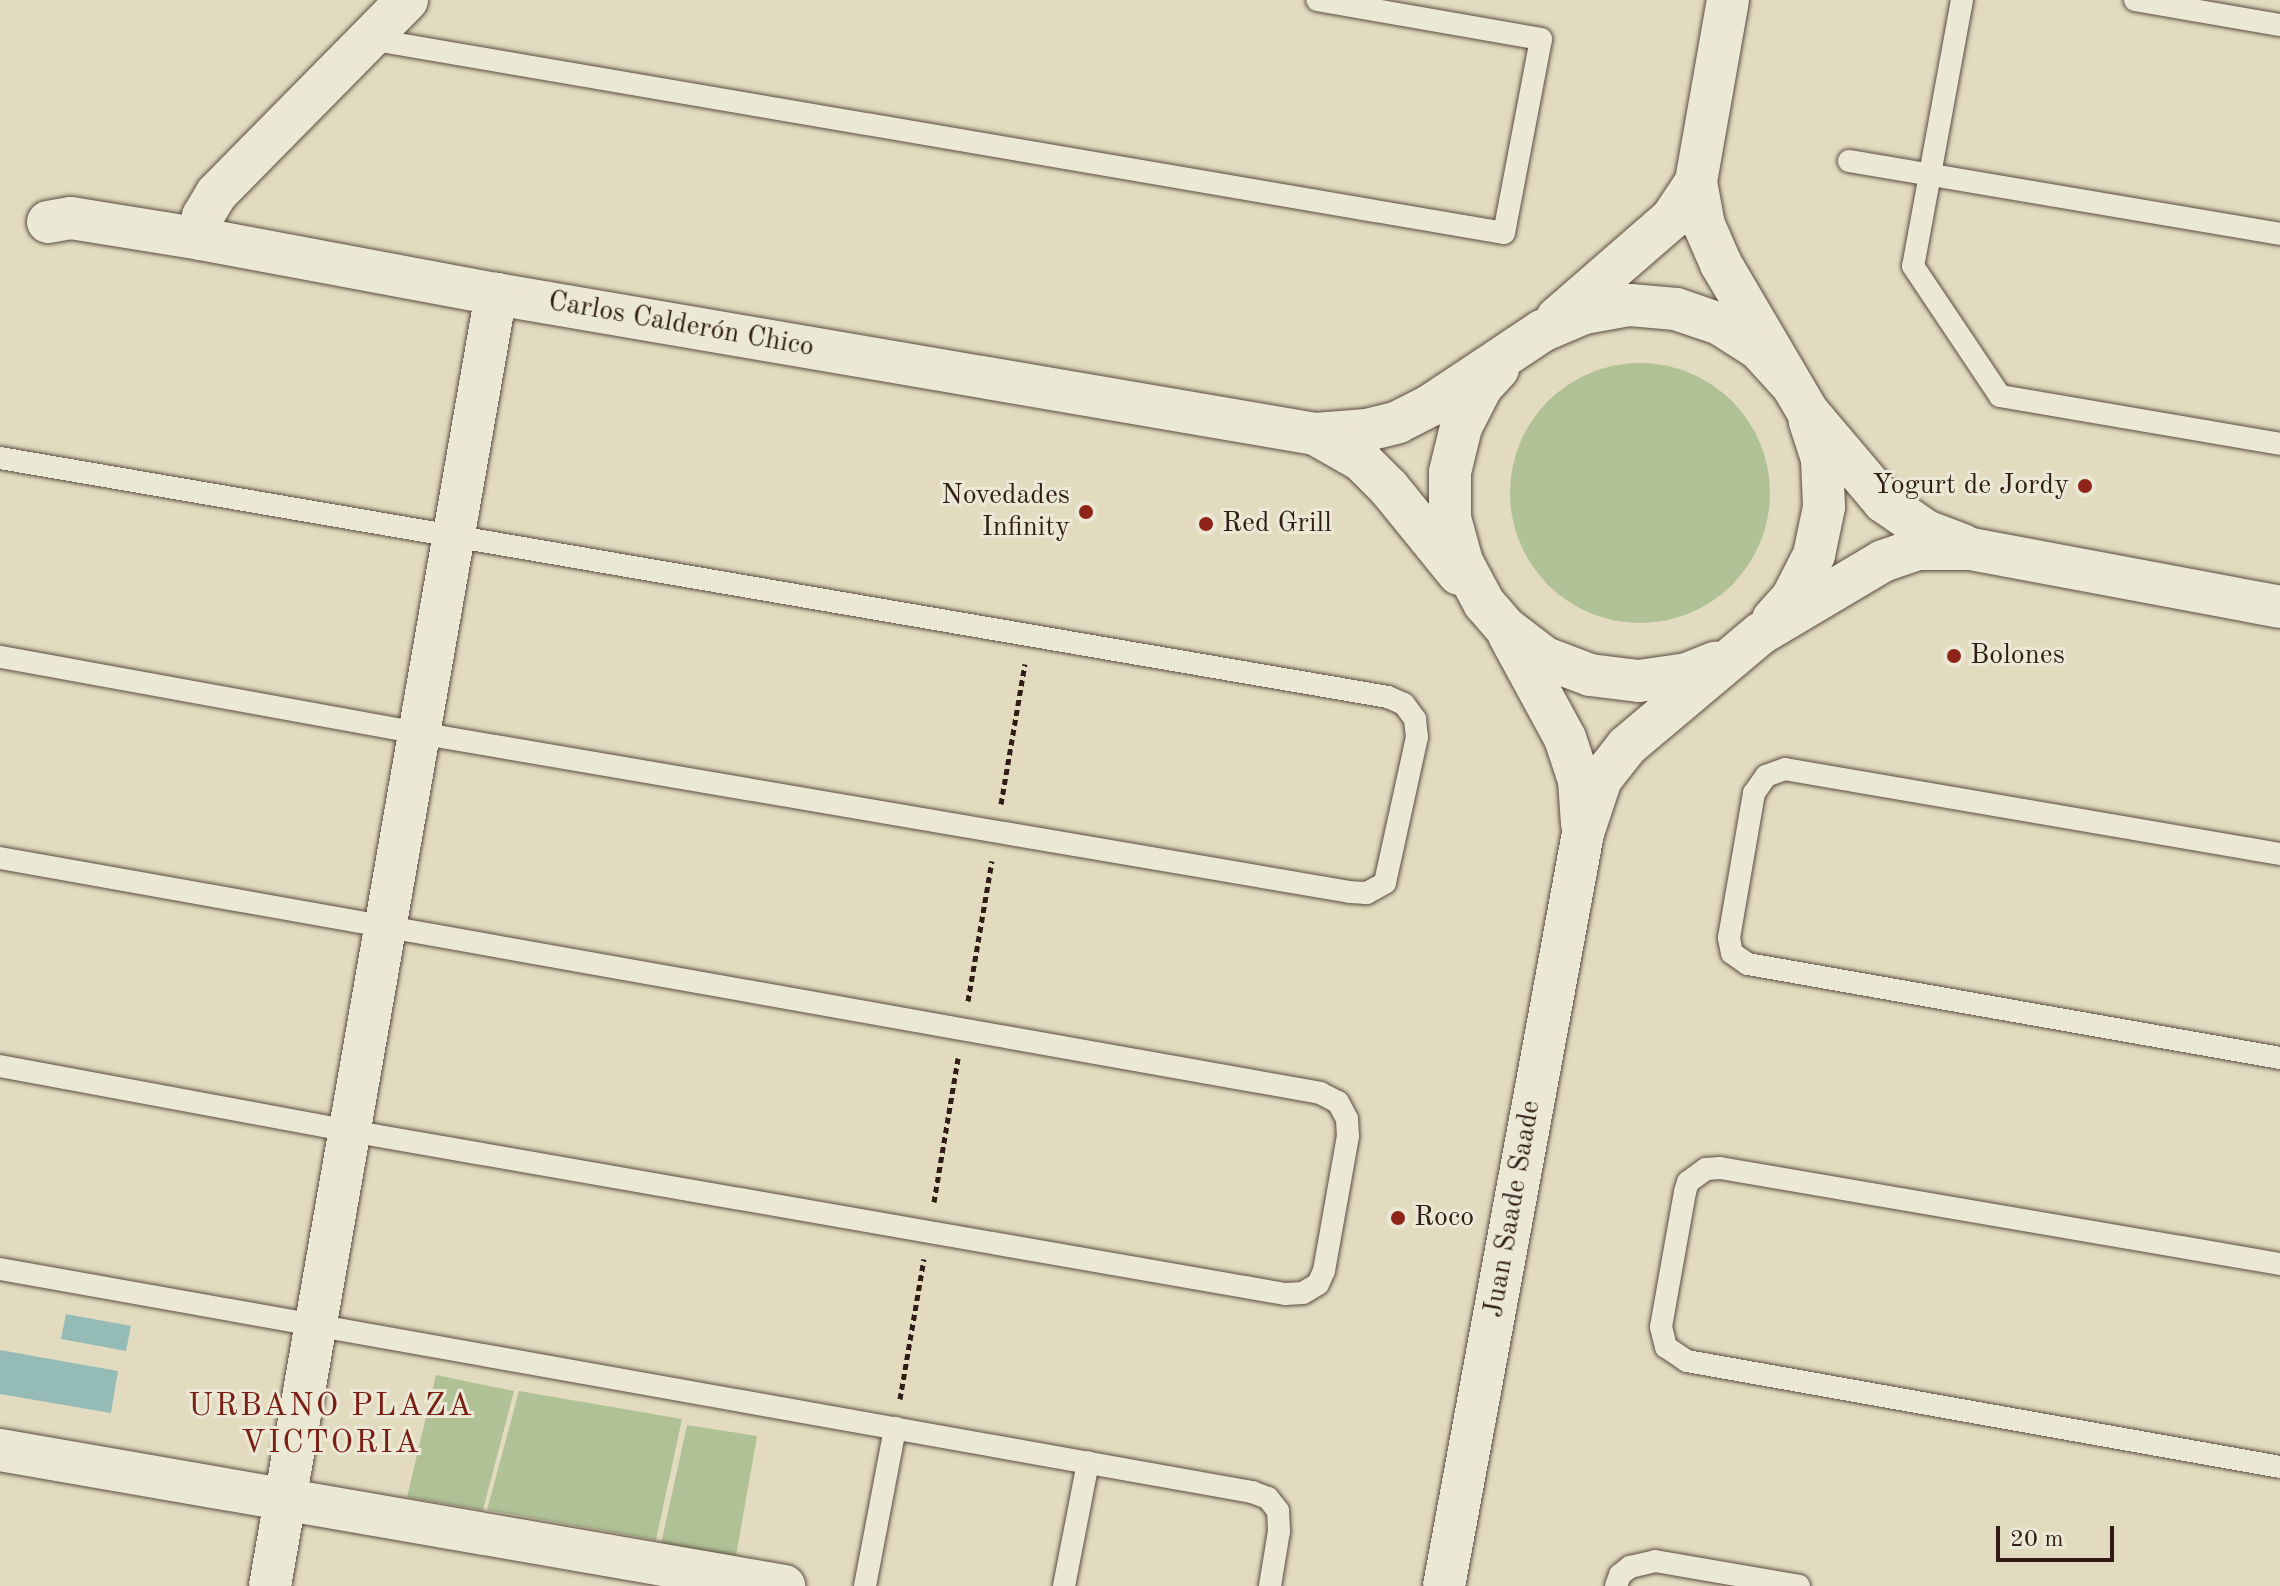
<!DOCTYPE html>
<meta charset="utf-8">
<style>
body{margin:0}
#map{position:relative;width:2280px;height:1586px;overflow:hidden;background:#e2dbc0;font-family:"Old Standard TT",serif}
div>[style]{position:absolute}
.green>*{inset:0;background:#b0c195}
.round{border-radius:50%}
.water>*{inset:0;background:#95bbb6}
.path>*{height:5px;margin-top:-2.5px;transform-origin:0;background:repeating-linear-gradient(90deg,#301c15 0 6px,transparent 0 10px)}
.roads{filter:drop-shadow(0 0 2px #5c4c40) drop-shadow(0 0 2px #5c4c40)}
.service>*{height:22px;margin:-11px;padding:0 11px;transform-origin:11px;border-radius:11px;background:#ece8d6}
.minor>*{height:42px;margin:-21px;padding:0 21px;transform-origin:21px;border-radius:21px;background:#ece8d6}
.dots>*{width:22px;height:22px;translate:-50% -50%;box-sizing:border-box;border:4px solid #ece8d6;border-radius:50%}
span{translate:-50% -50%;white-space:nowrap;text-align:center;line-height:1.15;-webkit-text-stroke:6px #ece8d6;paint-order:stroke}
.street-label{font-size:28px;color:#301c15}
.poi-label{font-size:28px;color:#301c15}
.right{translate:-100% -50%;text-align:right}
.left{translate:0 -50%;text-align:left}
.quarter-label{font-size:32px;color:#7a1f14;letter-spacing:2px}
.scale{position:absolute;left:1996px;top:1526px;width:118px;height:36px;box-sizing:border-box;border:4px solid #301c15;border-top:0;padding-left:10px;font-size:24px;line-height:28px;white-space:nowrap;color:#301c15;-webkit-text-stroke:6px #ece8d6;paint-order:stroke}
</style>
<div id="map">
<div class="green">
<div class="round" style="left:1510px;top:363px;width:260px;height:260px"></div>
<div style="clip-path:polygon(436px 1375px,514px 1391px,483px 1510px,407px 1497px)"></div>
<div style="clip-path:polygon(519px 1391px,682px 1419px,656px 1540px,487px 1510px)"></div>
<div style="clip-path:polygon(687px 1425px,757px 1436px,736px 1556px,661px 1544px)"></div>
</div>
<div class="water">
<div style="clip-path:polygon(66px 1314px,131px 1326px,126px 1351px,61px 1339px)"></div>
<div style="clip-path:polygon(0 1350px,118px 1371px,111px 1413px,0 1394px)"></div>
</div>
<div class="path">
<div style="left:1001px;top:804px;width:142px;rotate:-80.3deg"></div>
<div style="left:968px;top:1001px;width:142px;rotate:-80.3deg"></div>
<div style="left:934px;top:1202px;width:146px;rotate:-80.5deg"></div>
<div style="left:900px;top:1399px;width:142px;rotate:-80.3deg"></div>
</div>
<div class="roads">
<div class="service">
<div style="left:1962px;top:0;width:270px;rotate:100.4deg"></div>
<div style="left:1913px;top:266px;width:156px;rotate:56.2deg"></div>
<div style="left:2000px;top:396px;width:284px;rotate:9.7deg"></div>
<div style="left:2135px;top:0;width:147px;rotate:9.8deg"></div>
<div style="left:369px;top:39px;width:1151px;rotate:9.7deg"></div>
<div style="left:1504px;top:233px;width:197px;rotate:-79.2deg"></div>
<div style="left:1541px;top:39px;width:227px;rotate:-170.1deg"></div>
<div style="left:1849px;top:161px;width:437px;rotate:9.6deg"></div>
<div style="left:0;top:458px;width:1408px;rotate:9.77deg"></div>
<div style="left:1388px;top:697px;width:17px;rotate:24deg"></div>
<div style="left:1404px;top:704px;width:19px;rotate:54deg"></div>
<div style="left:1415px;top:719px;width:18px;rotate:84deg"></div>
<div style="left:1417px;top:737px;width:149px;rotate:102.4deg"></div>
<div style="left:1385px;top:883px;width:21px;rotate:151deg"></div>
<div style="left:1367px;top:893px;width:17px;rotate:-177deg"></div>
<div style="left:1350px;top:892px;width:944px;rotate:-170.31deg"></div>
<div style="left:419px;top:733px;width:426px;rotate:-169.7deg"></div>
<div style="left:2280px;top:854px;width:502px;rotate:-170.26deg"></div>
<div style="left:1785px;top:769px;width:20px;rotate:160deg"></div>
<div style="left:1766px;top:776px;width:21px;rotate:125deg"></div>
<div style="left:1754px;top:793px;width:147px;rotate:99.8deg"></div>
<div style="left:1729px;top:938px;width:15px;rotate:79deg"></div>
<div style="left:1732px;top:953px;width:19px;rotate:35deg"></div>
<div style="left:1748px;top:964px;width:540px;rotate:10.02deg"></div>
<div style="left:0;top:858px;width:1341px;rotate:10.09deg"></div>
<div style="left:1320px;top:1093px;width:20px;rotate:27deg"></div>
<div style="left:1338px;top:1102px;width:19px;rotate:62deg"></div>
<div style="left:1347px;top:1119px;width:17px;rotate:87deg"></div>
<div style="left:1348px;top:1136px;width:137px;rotate:100.1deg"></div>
<div style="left:1324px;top:1271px;width:14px;rotate:115deg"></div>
<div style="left:1318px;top:1284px;width:17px;rotate:149deg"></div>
<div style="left:1303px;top:1293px;width:18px;rotate:177deg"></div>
<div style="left:1285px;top:1294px;width:949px;rotate:-170.11deg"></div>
<div style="left:350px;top:1131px;width:356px;rotate:-169.5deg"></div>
<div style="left:2280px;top:1264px;width:568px;rotate:-170.27deg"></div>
<div style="left:1720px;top:1168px;width:14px;rotate:176deg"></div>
<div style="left:1706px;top:1169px;width:22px;rotate:144deg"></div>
<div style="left:1688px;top:1182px;width:10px;rotate:107deg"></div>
<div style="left:1685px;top:1192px;width:137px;rotate:100.1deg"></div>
<div style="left:1661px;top:1327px;width:21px;rotate:76deg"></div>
<div style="left:1666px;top:1347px;width:25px;rotate:34deg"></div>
<div style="left:1687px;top:1361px;width:602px;rotate:10.13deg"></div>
<div style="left:0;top:1269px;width:1272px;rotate:10.1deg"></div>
<div style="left:1252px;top:1492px;width:17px;rotate:21deg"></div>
<div style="left:1268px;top:1498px;width:16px;rotate:52deg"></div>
<div style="left:1278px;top:1511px;width:20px;rotate:87deg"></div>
<div style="left:1279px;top:1531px;width:56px;rotate:99.3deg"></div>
<div style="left:865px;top:1586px;width:161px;rotate:-79.2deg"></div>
<div style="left:1064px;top:1586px;width:126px;rotate:-79deg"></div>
<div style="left:1616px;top:1586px;width:12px;rotate:-70deg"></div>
<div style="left:1620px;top:1575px;width:13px;rotate:-39deg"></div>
<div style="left:1630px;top:1567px;width:26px;rotate:-13deg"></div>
<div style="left:1655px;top:1561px;width:146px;rotate:9.8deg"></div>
</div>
<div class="minor">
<div style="left:1728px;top:0;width:185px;rotate:100deg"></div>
<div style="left:1696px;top:182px;width:44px;rotate:79.5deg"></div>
<div style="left:1704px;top:225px;width:43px;rotate:66.4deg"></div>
<div style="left:1721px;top:264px;width:172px;rotate:59.6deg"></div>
<div style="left:1808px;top:412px;width:118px;rotate:49.8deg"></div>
<div style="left:1884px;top:502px;width:51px;rotate:34.6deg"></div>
<div style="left:1926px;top:531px;width:39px;rotate:21deg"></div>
<div style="left:48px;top:222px;width:23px;rotate:-10deg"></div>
<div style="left:71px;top:218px;width:132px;rotate:9.2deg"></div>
<div style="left:201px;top:239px;width:300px;rotate:10.6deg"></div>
<div style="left:496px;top:294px;width:831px;rotate:9.7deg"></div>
<div style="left:1315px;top:434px;width:52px;rotate:-4.4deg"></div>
<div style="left:1367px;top:430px;width:32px;rotate:-14deg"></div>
<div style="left:1398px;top:422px;width:37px;rotate:-27deg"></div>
<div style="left:1431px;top:405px;width:133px;rotate:-33.7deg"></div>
<div style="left:1542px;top:331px;width:46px;rotate:-23.2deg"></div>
<div style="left:1584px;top:313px;width:47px;rotate:-9.9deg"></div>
<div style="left:1630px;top:305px;width:46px;rotate:5deg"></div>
<div style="left:1676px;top:309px;width:46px;rotate:18.8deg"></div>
<div style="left:1720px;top:324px;width:46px;rotate:32.7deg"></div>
<div style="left:1759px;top:349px;width:46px;rotate:47.6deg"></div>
<div style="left:201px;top:239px;width:23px;rotate:-85deg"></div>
<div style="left:203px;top:216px;width:26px;rotate:-59deg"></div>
<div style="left:216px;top:194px;width:272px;rotate:-45.4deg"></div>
<div style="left:1557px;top:318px;width:152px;rotate:-41deg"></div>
<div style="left:1672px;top:218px;width:43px;rotate:-56.3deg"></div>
<div style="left:1498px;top:369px;width:23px;rotate:133deg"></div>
<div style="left:1482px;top:386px;width:46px;rotate:117.1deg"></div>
<div style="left:1461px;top:427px;width:46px;rotate:103.7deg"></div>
<div style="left:1450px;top:472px;width:46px;rotate:90deg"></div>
<div style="left:1450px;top:518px;width:46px;rotate:74.7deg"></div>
<div style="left:1462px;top:562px;width:47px;rotate:61.8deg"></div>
<div style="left:1484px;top:603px;width:35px;rotate:49deg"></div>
<div style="left:1507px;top:629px;width:48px;rotate:37.3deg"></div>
<div style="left:1545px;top:658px;width:48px;rotate:20.7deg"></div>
<div style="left:1590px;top:675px;width:49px;rotate:7deg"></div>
<div style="left:1639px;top:681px;width:49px;rotate:-8.3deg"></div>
<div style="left:1687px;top:674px;width:31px;rotate:-22deg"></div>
<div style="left:1315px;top:434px;width:53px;rotate:29.5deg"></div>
<div style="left:1361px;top:460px;width:40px;rotate:45deg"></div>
<div style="left:1389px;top:488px;width:111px;rotate:50.9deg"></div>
<div style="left:1773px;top:619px;width:28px;rotate:-48deg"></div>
<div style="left:1792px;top:598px;width:48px;rotate:-62.9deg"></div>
<div style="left:1814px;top:555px;width:49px;rotate:-78.2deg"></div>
<div style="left:1824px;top:507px;width:48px;rotate:-92.4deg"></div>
<div style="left:1822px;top:459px;width:40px;rotate:-108deg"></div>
<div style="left:1509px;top:635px;width:117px;rotate:61.5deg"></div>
<div style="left:1565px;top:738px;width:44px;rotate:71.6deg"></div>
<div style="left:1579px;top:780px;width:44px;rotate:86.1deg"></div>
<div style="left:0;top:1450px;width:796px;rotate:9.84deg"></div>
<div style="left:270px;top:1586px;width:1312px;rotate:-80.08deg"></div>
<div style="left:1444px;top:1586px;width:766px;rotate:-79.54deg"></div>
<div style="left:1583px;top:833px;width:57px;rotate:-71.6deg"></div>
<div style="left:1601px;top:779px;width:42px;rotate:-51.8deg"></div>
<div style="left:1627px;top:746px;width:174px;rotate:-40.1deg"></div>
<div style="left:1760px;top:634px;width:143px;rotate:-30.7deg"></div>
<div style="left:1883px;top:561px;width:37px;rotate:-19deg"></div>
<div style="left:1918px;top:549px;width:53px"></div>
<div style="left:1971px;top:549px;width:314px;rotate:10.6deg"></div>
</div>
</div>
<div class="dots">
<div style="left:2085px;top:486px;background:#8f2418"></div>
<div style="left:1086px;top:512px;background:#8f2418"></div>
<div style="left:1206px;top:524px;background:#8f2418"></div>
<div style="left:1954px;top:656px;background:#8f2418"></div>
<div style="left:1398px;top:1218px;background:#8f2418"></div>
</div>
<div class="street-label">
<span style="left:681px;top:325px;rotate:10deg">Carlos Calderón Chico</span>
<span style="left:1513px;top:1209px;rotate:-80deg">Juan Saade Saade</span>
</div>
<div class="poi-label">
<span class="right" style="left:2069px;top:486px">Yogurt de Jordy</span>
<span class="right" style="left:1070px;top:512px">Novedades<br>Infinity</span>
<span class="left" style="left:1222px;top:524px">Red Grill</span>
<span class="left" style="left:1970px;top:656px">Bolones</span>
<span class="left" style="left:1414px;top:1218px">Roco</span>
</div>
<div class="quarter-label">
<span style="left:331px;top:1426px">URBANO PLAZA<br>VICTORIA</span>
</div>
<div class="scale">20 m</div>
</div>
